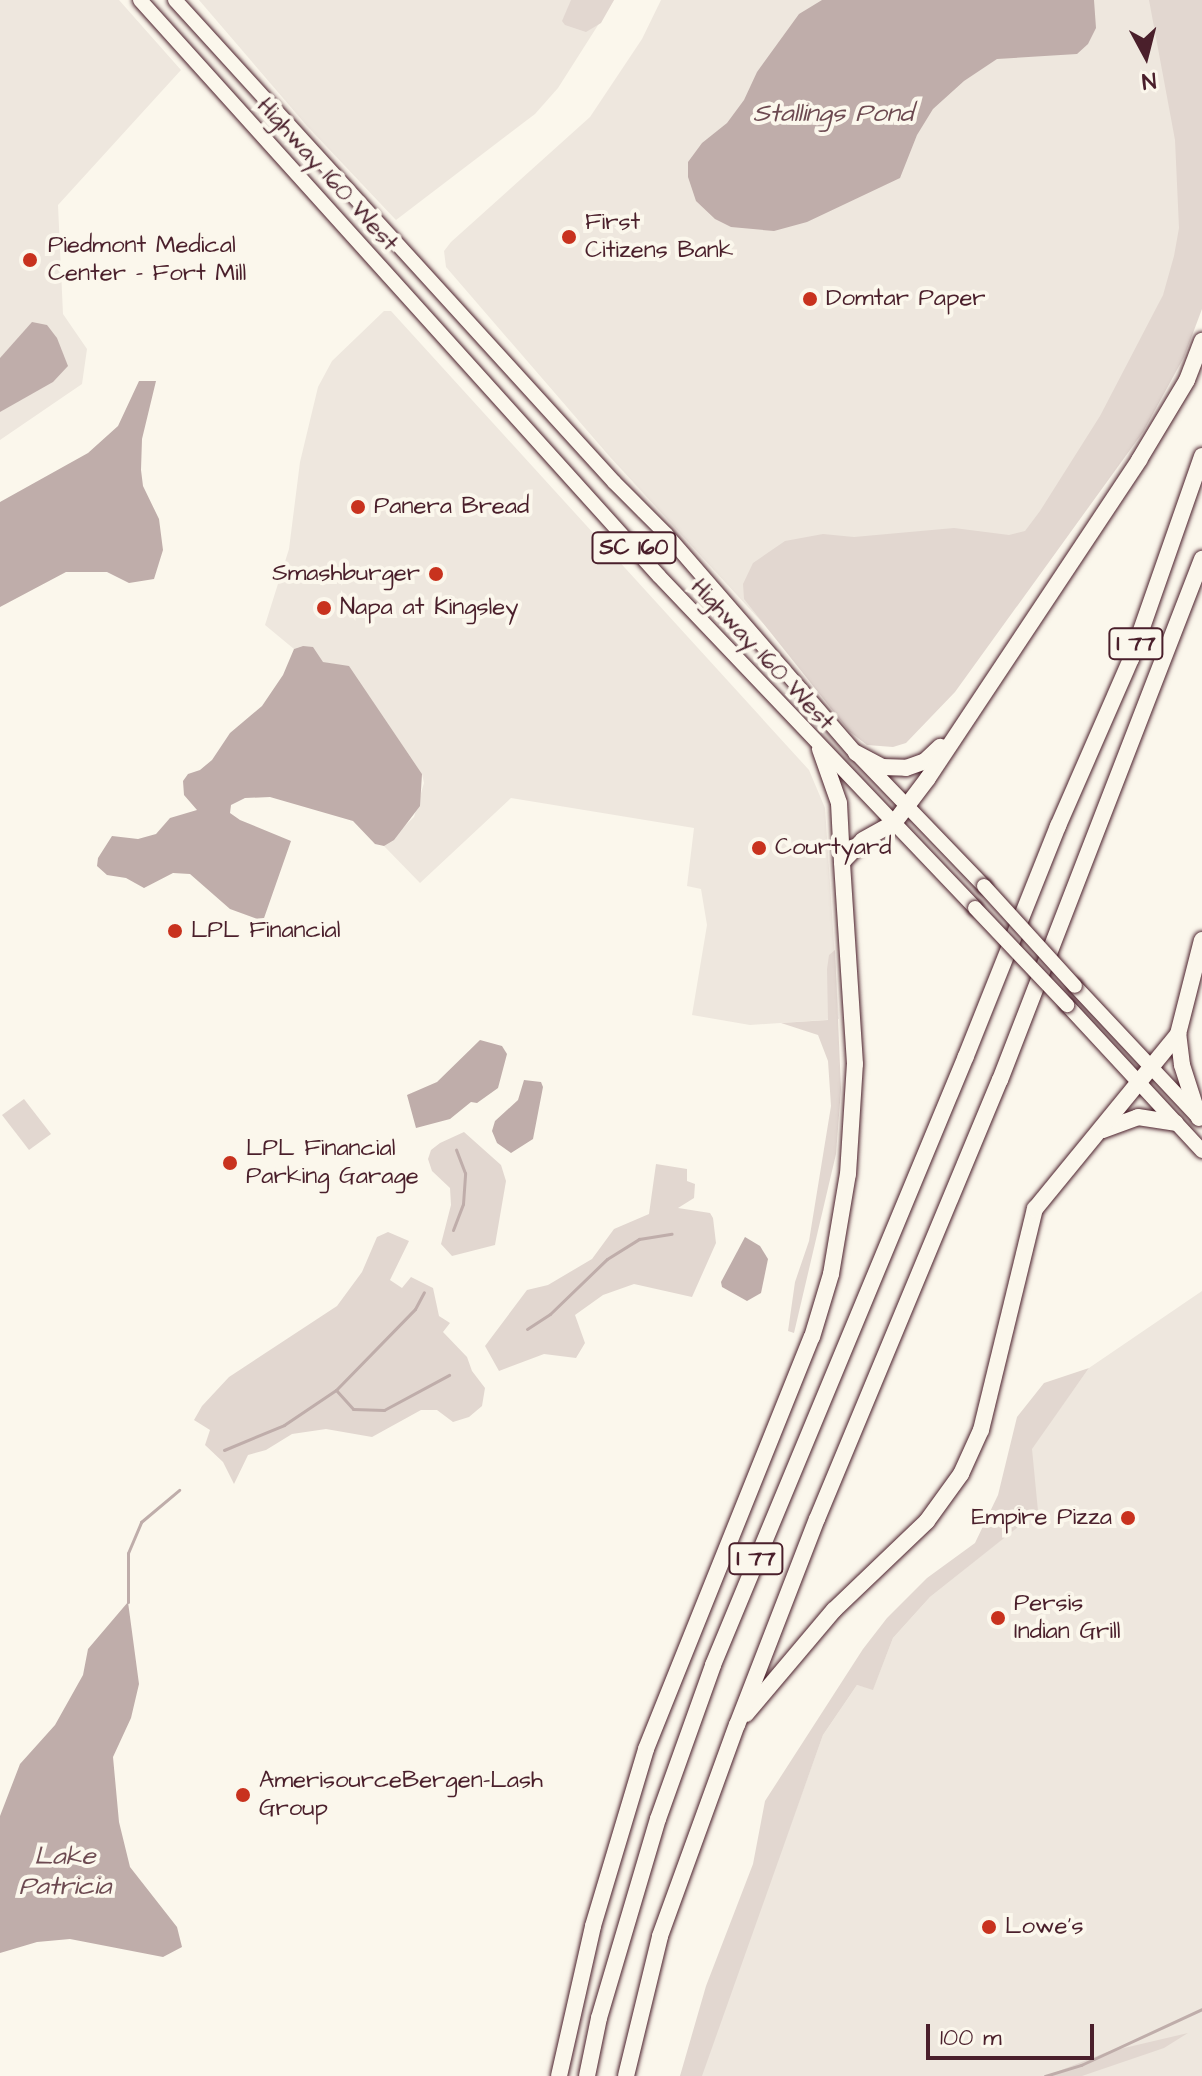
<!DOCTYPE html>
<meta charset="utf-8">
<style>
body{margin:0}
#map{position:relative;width:1202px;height:2076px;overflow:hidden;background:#fbf7ec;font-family:"Architects Daughter",sans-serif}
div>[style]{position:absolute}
.built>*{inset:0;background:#eee7de}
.green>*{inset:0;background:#e2d7d0}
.water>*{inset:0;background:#bfadaa}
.stream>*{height:3px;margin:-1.5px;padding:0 1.5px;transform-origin:1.5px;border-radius:1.5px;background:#bfadaa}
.roads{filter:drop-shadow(0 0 2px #4a1f2b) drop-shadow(0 0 2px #4a1f2b)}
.major>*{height:14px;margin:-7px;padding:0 7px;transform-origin:7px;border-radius:7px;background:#fbf7ec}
.highway>*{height:16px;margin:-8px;padding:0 8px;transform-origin:8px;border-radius:8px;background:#fbf7ec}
.bridges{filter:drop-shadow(0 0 2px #4a1f2b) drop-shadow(0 0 2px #4a1f2b)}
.major-bridge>*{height:14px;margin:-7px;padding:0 7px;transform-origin:7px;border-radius:7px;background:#fbf7ec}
.dots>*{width:22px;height:22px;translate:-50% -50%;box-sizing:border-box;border:4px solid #fbf7ec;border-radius:50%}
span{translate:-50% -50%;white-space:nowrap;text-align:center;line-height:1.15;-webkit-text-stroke:8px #fbf7ec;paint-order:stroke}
.shield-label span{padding:2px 6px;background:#fbf7ec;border:2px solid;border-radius:6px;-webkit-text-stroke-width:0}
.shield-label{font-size:22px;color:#4a1f2b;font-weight:700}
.street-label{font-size:24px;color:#4a1f2b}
.poi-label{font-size:24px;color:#4a1f2b}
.left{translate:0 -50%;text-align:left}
.right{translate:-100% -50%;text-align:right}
.water-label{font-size:26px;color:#6d4a51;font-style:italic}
.north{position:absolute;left:1106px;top:16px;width:80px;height:80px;-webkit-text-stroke:6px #fbf7ec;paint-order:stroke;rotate:173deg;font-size:22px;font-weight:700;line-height:32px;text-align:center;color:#4a1f2b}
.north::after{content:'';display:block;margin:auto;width:28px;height:36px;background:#4a1f2b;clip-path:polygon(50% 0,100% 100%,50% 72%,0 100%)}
.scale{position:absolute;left:926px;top:2024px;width:168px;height:36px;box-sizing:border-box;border:4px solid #4a1f2b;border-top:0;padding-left:10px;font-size:24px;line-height:28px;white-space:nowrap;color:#4a1f2b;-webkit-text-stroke:6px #fbf7ec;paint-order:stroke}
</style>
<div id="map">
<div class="built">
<div style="clip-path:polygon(0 0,119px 0,181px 70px,58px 205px,63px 314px,87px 349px,82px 384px,0 440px)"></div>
<div style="clip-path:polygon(199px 0,614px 0,558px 88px,535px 114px,396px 220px,307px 126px)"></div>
<div style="clip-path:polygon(661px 0,1202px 0,1202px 216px,1067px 491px,862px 731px,610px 457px,446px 267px,444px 251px,451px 242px,590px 117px,642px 39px)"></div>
<div style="clip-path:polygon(384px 311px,391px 311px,809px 770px,825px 808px,839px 1019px,750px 1025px,692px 1015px,707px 925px,701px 889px,687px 886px,694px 828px,511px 798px,420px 883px,384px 846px,414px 817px,424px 783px,422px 774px,349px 667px,322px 662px,303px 646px,294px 649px,265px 625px,289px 549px,300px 462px,318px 387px,332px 361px)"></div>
<div style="clip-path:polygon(1202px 1291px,1202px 2076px,680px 2076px,729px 1996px,823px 1735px,857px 1685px,873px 1689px,893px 1638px,930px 1597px,1037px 1511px,1031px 1449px,1089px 1368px)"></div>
</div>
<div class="green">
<div style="clip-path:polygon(571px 0,614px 0,601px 23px,586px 32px,565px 25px,562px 21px)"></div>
<div style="clip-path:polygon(1149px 0,1202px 0,1202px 309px,1184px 357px,1143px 432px,955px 692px,906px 743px,893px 747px,867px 745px,849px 731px,744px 599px,743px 584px,753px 563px,785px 541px,823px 534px,854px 537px,954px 528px,1009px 535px,1025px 531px,1040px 511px,1100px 416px,1163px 295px,1174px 256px,1179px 228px,1175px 140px)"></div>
<div style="clip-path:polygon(835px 950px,841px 1089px,836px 1154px,794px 1333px,788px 1331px,795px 1282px,809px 1241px,831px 1106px,828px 1061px,818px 1035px,781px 1023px,828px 1020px,827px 969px,829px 955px)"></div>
<div style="clip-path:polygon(24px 1099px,51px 1134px,29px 1150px,2px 1115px)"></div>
<div style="clip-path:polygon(464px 1132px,501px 1165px,506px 1181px,495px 1245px,452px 1256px,441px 1244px,451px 1205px,450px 1188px,432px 1171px,428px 1159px,431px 1150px,440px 1143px)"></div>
<div style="clip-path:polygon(656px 1164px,687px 1169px,687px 1181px,695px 1184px,694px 1198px,678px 1208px,710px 1213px,713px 1218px,716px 1243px,692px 1297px,634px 1284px,603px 1295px,575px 1315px,585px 1343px,576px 1358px,544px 1354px,499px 1371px,485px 1346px,527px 1290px,548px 1285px,592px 1259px,614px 1229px,649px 1214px)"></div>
<div style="clip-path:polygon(388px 1232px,409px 1241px,390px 1280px,402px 1288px,411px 1277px,433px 1288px,439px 1316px,450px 1323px,443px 1332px,467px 1357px,472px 1371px,485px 1388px,482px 1406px,469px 1417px,453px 1422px,437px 1410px,421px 1410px,372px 1437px,326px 1429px,292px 1434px,266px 1450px,248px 1455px,234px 1484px,223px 1462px,205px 1445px,210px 1430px,194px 1420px,202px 1406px,229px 1377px,337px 1306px,362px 1272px,377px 1237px)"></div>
<div style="clip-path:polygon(1089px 1368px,1032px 1449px,1038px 1511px,930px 1597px,893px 1638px,873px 1690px,857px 1685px,823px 1735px,702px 2076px,680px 2076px,706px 1986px,753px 1864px,765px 1801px,863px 1649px,887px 1618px,927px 1578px,975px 1543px,998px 1495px,1017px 1417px,1044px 1383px)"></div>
<div style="clip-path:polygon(1188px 2033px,1164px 2048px,1082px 2076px,1046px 2076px,1107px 2052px)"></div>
</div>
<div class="water">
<div style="clip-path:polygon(822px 0,1094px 0,1096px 28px,1088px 44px,1077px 54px,997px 59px,964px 81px,933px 109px,917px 135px,900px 178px,807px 222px,774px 231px,731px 227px,715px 219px,696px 201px,688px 177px,688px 162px,702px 143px,727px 123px,744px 100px,757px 72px,799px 14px)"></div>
<div style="clip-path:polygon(32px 322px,47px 325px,57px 338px,68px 366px,53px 382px,0 412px,0 358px)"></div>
<div style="clip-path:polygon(139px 381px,156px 381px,142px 439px,141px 470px,143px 486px,159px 519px,163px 550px,154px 579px,129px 583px,107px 572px,66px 572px,0 607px,0 502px,88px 453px,118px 426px)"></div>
<div style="clip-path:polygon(303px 646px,313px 647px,323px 662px,349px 666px,422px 774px,420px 806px,394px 840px,384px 846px,375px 844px,353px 821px,270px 797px,245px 798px,231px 805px,230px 813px,240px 820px,291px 841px,263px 921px,230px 909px,190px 874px,173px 873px,144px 888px,126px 878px,107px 875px,97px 866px,98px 858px,112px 836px,138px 839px,156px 834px,170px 818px,197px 810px,184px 795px,183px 781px,188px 774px,200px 770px,212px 760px,230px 733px,262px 706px,283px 675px,294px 649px)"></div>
<div style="clip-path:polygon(480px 1040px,502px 1046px,507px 1054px,498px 1088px,477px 1103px,471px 1102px,450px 1119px,416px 1128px,407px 1095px,437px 1082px)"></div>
<div style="clip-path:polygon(524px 1080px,541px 1082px,543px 1087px,533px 1139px,511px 1153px,497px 1143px,492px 1131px,495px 1121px,518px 1100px)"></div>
<div style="clip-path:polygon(745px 1237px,760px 1246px,768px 1259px,761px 1293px,747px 1301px,722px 1287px,721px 1282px)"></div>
<div style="clip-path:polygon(128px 1602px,139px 1684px,131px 1718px,113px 1757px,119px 1822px,130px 1867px,177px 1927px,182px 1947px,163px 1957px,70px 1939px,37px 1942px,0 1953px,0 1816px,20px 1764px,55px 1725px,83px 1675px,88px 1649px)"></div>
</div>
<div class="stream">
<div style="left:453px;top:1230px;width:28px;rotate:-69deg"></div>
<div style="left:463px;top:1204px;width:31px;rotate:-86deg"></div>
<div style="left:465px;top:1173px;width:25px;rotate:-111deg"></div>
<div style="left:527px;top:1329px;width:27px;rotate:-33deg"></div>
<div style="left:550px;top:1314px;width:79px;rotate:-44deg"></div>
<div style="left:607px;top:1259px;width:38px;rotate:-32deg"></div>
<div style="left:639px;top:1239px;width:33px;rotate:-9deg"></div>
<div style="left:336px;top:1390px;width:25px;rotate:48deg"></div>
<div style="left:353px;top:1409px;width:31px;rotate:2deg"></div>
<div style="left:384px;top:1410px;width:74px;rotate:-28.3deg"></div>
<div style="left:224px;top:1450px;width:65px;rotate:-22.6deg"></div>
<div style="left:284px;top:1425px;width:63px;rotate:-33.9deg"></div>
<div style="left:336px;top:1390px;width:113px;rotate:-45.7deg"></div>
<div style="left:415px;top:1309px;width:19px;rotate:-62deg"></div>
<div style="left:128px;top:1602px;width:49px;rotate:-90deg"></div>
<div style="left:128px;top:1553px;width:34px;rotate:-67deg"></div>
<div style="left:141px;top:1522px;width:50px;rotate:-40.1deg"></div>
<div style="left:1045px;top:2076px;width:38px;rotate:-17deg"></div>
<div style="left:1081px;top:2065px;width:133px;rotate:-24.8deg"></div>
</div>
<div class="roads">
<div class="major">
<div style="left:140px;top:0;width:775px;rotate:47.98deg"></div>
<div style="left:659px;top:576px;width:458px;rotate:46.4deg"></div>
<div style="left:175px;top:0;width:652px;rotate:47.67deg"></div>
<div style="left:614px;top:482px;width:74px;rotate:45deg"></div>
<div style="left:666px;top:534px;width:290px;rotate:49.1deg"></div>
<div style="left:856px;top:753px;width:185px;rotate:46.1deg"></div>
<div style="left:1075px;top:986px;width:181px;rotate:46.8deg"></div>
<div style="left:1067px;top:1005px;width:199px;rotate:47.2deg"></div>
</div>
<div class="highway">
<div style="left:820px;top:749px;width:57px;rotate:70.6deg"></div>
<div style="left:839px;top:803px;width:59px;rotate:87.1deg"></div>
<div style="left:856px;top:753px;width:30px;rotate:28deg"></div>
<div style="left:882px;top:767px;width:24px;rotate:2deg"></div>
<div style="left:906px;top:768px;width:20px;rotate:-20deg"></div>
<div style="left:925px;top:761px;width:21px;rotate:-43deg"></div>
<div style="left:1199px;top:1118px;width:56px;rotate:-107.8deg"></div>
<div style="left:1182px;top:1065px;width:31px;rotate:-97deg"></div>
<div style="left:1178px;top:1034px;width:97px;rotate:-75.7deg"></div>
<div style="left:1103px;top:1130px;width:37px;rotate:-20deg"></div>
<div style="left:1138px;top:1117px;width:38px;rotate:9deg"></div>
<div style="left:746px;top:1714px;width:136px;rotate:-49.8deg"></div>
<div style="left:834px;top:1610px;width:129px;rotate:-43.7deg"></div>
<div style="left:927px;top:1521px;width:58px;rotate:-54.1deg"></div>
<div style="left:961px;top:1474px;width:48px;rotate:-65.6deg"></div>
<div style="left:981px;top:1430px;width:228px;rotate:-76.3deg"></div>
<div style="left:1035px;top:1209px;width:226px;rotate:-50.7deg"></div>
<div style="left:559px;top:2076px;width:154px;rotate:-77.2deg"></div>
<div style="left:593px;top:1926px;width:185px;rotate:-73.3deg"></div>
<div style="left:646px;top:1749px;width:444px;rotate:-68.1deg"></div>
<div style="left:812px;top:1337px;width:66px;rotate:-73.2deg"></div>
<div style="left:831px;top:1274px;width:101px;rotate:-80.4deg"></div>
<div style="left:848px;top:1174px;width:110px;rotate:-86.4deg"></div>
<div style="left:855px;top:1064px;width:202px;rotate:-93.7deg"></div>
<div style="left:842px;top:862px;width:30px;rotate:-46deg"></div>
<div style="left:863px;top:840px;width:35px;rotate:-29deg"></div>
<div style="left:894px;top:823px;width:56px;rotate:-52.9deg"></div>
<div style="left:928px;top:778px;width:382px;rotate:-56.4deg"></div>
<div style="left:1139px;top:460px;width:93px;rotate:-59deg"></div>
<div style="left:1187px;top:380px;width:42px;rotate:-69deg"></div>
<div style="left:587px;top:2076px;width:59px;rotate:-78.3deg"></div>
<div style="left:599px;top:2018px;width:208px;rotate:-73.5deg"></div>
<div style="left:658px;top:1819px;width:164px;rotate:-70.3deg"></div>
<div style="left:713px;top:1665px;width:659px;rotate:-67.44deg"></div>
<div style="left:966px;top:1056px;width:248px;rotate:-68.2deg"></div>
<div style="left:1058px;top:826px;width:182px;rotate:-66.4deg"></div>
<div style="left:1131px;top:659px;width:215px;rotate:-70.7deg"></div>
<div style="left:626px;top:2076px;width:144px;rotate:-76.3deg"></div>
<div style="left:660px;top:1936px;width:225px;rotate:-70deg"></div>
<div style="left:737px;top:1725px;width:221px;rotate:-68.8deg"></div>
<div style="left:817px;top:1519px;width:476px;rotate:-67.4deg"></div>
<div style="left:1000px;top:1080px;width:559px;rotate:-68.81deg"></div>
</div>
</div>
<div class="bridges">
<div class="major-bridge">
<div style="left:984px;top:886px;width:135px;rotate:47.7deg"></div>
<div style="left:975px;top:908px;width:134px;rotate:46.5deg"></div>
</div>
</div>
<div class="dots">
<div style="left:569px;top:237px;background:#c8321e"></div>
<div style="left:30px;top:260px;background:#c8321e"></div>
<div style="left:810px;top:299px;background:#c8321e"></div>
<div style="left:358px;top:507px;background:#c8321e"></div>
<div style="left:436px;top:574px;background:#c8321e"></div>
<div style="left:324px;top:608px;background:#c8321e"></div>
<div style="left:759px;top:848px;background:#c8321e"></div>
<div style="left:175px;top:931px;background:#c8321e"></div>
<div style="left:230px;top:1163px;background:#c8321e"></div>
<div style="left:1128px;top:1518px;background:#c8321e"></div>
<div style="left:998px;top:1618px;background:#c8321e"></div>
<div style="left:243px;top:1795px;background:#c8321e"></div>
<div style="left:989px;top:1927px;background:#c8321e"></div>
</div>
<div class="shield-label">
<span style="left:634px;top:548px">SC 160</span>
<span style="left:1136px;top:644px">I 77</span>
<span style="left:756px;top:1559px">I 77</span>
</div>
<div class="street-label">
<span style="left:327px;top:175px;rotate:48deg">Highway 160 West</span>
<span style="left:762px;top:655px;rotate:47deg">Highway 160 West</span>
</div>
<div class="poi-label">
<span class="left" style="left:585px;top:237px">First<br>Citizens Bank</span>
<span class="left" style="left:48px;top:260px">Piedmont Medical<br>Center – Fort Mill</span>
<span class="left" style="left:826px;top:299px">Domtar Paper</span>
<span class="left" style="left:374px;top:507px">Panera Bread</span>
<span class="right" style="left:420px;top:574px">Smashburger</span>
<span class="left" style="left:340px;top:608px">Napa at Kingsley</span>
<span class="left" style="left:775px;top:848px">Courtyard</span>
<span class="left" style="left:191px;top:931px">LPL Financial</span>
<span class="left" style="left:246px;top:1163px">LPL Financial<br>Parking Garage</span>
<span class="right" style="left:1112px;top:1518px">Empire Pizza</span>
<span class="left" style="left:1014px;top:1618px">Persis<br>Indian Grill</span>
<span class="left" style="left:259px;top:1795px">AmerisourceBergen-Lash<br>Group</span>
<span class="left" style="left:1005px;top:1927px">Lowe's</span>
</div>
<div class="water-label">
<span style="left:833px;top:114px">Stallings Pond</span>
<span style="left:65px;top:1872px">Lake<br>Patricia</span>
</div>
<div class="north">N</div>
<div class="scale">100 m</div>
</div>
